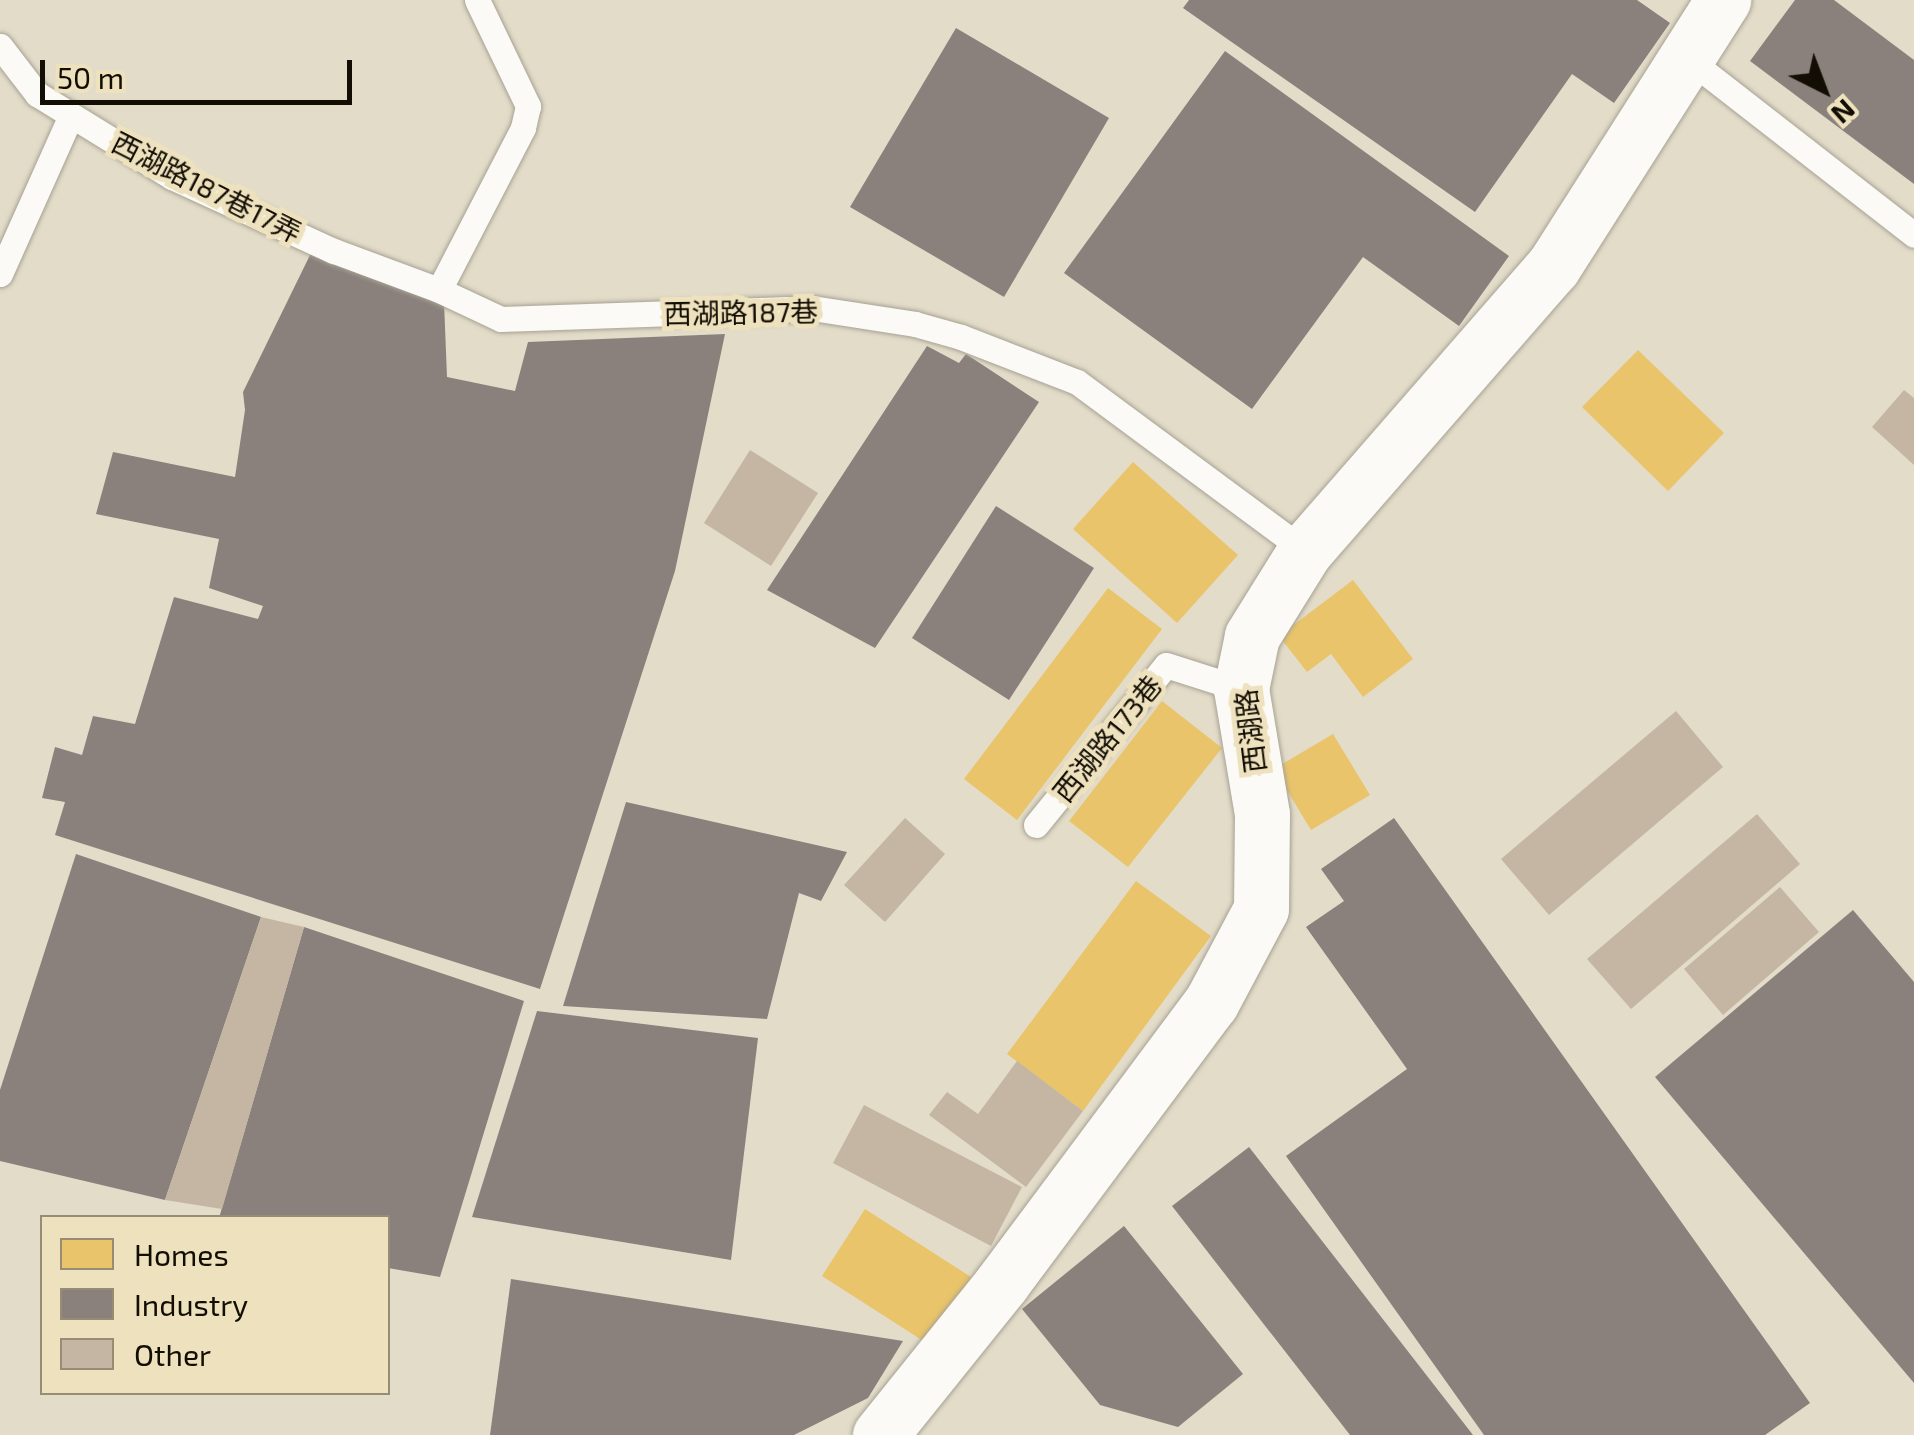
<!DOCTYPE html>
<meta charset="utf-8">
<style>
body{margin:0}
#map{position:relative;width:1914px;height:1435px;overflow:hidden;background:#e3dcc9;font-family:"Exo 2","Noto Sans TC",sans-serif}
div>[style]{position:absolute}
.homes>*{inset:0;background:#e9c46a}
.industry>*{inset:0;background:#8a817c}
.building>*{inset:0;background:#c4b6a2}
.roads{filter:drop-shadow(0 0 2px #a7a293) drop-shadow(0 0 2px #a7a293)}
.service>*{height:25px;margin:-12.5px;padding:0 12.5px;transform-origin:12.5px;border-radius:12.5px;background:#fbfaf7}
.tertiary>*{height:55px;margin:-27.5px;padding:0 27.5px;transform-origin:27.5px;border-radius:27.5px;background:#fbfaf7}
span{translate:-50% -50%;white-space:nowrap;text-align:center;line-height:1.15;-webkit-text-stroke:10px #eee1be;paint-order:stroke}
.street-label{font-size:28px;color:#130e04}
.legend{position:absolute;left:40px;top:1215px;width:350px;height:180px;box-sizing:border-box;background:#eee1be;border:2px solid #968d74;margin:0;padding:12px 18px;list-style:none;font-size:30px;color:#130e04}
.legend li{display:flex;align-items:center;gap:20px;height:50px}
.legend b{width:50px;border:2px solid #968d74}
.north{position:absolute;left:1774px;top:40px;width:100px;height:100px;-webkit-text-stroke:8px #eee1be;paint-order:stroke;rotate:138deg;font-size:28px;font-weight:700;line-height:40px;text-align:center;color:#130e04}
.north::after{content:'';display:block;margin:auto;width:35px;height:45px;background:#130e04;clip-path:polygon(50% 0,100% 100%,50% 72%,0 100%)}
.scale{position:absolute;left:40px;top:60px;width:312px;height:45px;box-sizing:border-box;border:5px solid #130e04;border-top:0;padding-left:12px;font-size:30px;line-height:35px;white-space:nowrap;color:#130e04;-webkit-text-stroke:8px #eee1be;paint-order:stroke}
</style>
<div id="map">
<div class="homes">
<div style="clip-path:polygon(1638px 350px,1724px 433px,1668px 491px,1582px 407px)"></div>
<div style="clip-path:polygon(1133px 462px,1238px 555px,1177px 623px,1073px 529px)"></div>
<div style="clip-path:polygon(1353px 580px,1413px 659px,1363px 697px,1331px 654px,1307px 672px,1279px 636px)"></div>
<div style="clip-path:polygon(1108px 588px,1162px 629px,1017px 820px,964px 779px)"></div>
<div style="clip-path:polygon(1162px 701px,1222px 748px,1128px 867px,1069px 821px)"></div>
<div style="clip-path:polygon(1333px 734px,1370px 795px,1311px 830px,1274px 769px)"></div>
<div style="clip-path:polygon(1136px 881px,1211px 936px,1083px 1111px,1007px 1054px)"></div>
<div style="clip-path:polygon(865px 1209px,971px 1277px,928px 1344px,822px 1276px)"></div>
</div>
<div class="industry">
<div style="clip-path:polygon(1189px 0,1637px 0,1670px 23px,1614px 103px,1572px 74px,1475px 212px,1183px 8px)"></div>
<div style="clip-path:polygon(1795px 0,1834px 0,1914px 60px,1914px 184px,1750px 61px)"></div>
<div style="clip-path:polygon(956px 28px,1109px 118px,1004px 297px,850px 207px)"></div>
<div style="clip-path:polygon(1225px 51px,1509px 256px,1459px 326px,1363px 257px,1252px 409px,1064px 273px)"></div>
<div style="clip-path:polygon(311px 253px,444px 302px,447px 377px,515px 391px,528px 342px,725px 334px,675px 571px,540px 989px,55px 835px,65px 802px,42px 798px,55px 747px,82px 755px,93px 716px,135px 724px,174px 597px,258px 619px,263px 606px,209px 588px,219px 539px,96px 514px,113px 452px,235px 477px,245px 410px,243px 392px)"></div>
<div style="clip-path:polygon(927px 346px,959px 363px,966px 354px,1039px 402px,875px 648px,767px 590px)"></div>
<div style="clip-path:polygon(996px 506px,1094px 568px,1009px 700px,912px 638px)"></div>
<div style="clip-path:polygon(626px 802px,847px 852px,821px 901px,799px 893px,767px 1019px,563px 1006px)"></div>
<div style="clip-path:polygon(1394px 818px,1810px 1403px,1765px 1435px,1484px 1435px,1286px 1156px,1407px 1069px,1306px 927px,1344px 901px,1321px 869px)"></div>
<div style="clip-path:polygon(76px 854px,261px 917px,165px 1200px,0 1161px,0 1090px)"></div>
<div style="clip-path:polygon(1853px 910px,1914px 982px,1914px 1383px,1655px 1077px)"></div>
<div style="clip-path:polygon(304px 927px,524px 1001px,440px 1277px,388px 1268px,388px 1218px,219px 1218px)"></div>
<div style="clip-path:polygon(537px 1011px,758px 1038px,731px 1260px,472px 1217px)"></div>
<div style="clip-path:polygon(1249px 1147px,1473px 1435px,1350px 1435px,1172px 1206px)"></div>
<div style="clip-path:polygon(1124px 1226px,1243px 1374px,1178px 1427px,1100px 1405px,1022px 1309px)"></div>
<div style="clip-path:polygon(511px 1279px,903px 1341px,868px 1398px,794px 1435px,490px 1435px)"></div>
</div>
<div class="building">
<div style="clip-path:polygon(1904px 390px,1914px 398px,1914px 465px,1872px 427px)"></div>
<div style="clip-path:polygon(750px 450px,818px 493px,771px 566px,704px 523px)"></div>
<div style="clip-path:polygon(1676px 711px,1723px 767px,1549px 915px,1501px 859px)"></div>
<div style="clip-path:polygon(1757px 814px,1800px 864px,1631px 1009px,1587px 959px)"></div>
<div style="clip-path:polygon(905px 818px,945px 854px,885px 922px,844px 885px)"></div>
<div style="clip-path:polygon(1780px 887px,1819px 932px,1723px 1015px,1684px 969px)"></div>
<div style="clip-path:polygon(261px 917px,304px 927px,222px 1209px,165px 1200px)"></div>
<div style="clip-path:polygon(1017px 1061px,1083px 1111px,1026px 1187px,929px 1115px,947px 1092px,978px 1114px)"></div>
<div style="clip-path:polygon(864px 1105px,1022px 1187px,991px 1246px,833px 1163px)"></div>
</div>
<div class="roads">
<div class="service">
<div style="left:477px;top:0;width:118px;rotate:64.3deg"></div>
<div style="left:528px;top:106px;width:23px;rotate:103deg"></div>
<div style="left:523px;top:128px;width:182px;rotate:117.4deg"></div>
<div style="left:439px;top:290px;width:68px;rotate:25.1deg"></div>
<div style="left:501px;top:319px;width:311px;rotate:-2deg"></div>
<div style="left:812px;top:308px;width:104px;rotate:8.8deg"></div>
<div style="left:915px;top:324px;width:48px;rotate:15.8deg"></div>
<div style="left:961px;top:337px;width:124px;rotate:21.2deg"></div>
<div style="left:1077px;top:382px;width:284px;rotate:36.5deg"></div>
<div style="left:0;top:46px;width:61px;rotate:52.4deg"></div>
<div style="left:37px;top:94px;width:158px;rotate:31.6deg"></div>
<div style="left:172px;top:177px;width:178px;rotate:24.6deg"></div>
<div style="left:334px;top:251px;width:112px;rotate:20.4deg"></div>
<div style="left:1687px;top:58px;width:288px;rotate:37.9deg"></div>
<div style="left:0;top:274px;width:174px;rotate:-65.9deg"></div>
<div style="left:1036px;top:825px;width:206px;rotate:-50.9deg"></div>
<div style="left:1166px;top:665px;width:79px;rotate:17.7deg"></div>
</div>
<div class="tertiary">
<div style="left:880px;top:1435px;width:195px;rotate:-51.2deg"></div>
<div style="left:1002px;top:1283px;width:349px;rotate:-53.3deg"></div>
<div style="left:1211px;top:1003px;width:106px;rotate:-62deg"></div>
<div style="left:1261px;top:909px;width:95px;rotate:-89.4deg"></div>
<div style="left:1262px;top:814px;width:127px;rotate:-99.5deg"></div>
<div style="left:1241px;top:689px;width:54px;rotate:-78.3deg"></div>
<div style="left:1252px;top:636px;width:100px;rotate:-58.1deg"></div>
<div style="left:1305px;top:551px;width:377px;rotate:-48.9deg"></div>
<div style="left:1553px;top:267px;width:317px;rotate:-57.5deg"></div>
</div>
</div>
<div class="street-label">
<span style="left:207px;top:187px;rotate:27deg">西湖路187巷17弄</span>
<span style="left:741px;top:312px;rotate:-1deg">西湖路187巷</span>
<span style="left:1250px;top:731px;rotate:-97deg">西湖路</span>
<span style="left:1107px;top:738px;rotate:-51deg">西湖路173巷</span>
</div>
<ul class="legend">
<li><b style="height:28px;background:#e9c46a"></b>Homes</li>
<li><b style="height:28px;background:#8a817c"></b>Industry</li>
<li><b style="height:28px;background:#c4b6a2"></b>Other</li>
</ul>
<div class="north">N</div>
<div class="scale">50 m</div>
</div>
